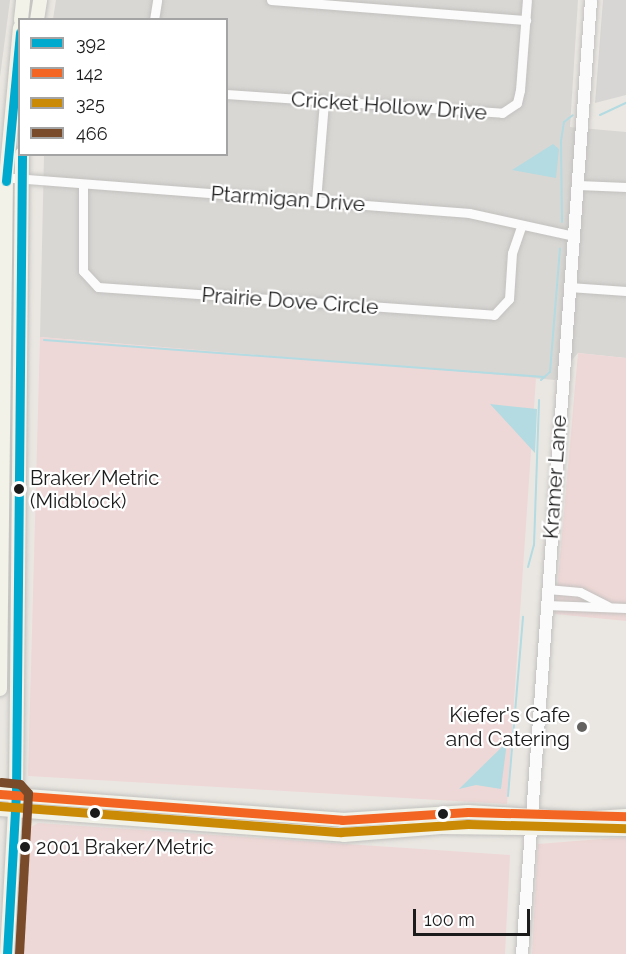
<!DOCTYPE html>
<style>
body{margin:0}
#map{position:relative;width:626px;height:954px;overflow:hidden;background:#eae7e2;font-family:Raleway,sans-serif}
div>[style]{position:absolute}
.residential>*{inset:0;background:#d9d7d4}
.commercial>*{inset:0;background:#eed8d7}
.religious>*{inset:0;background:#d8d6d4}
.water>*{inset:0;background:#b3dbe1}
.stream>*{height:2px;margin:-1px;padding:0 1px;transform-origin:1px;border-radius:1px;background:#b3dbe1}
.roads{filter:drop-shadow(0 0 2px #c2c1bf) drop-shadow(0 0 2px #c2c1bf)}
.minor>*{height:9px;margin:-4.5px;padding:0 4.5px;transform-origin:4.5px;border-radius:4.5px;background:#fcfbfb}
.tertiary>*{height:12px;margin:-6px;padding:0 6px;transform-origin:6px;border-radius:6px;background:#fcfbfb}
.secondary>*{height:14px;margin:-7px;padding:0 7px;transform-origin:7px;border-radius:7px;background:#f2f2e8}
.bus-1>*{height:9px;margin:-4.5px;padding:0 4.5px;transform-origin:4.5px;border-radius:4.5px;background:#00a9ce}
.bus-2>*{height:9px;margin:-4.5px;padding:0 4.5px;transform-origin:4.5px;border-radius:4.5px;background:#f26522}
.bus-3>*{height:9px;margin:-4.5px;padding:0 4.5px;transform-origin:4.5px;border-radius:4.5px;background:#cb8a05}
.bus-4>*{height:9px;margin:-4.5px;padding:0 4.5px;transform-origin:4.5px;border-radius:4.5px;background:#7a4b2a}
.dots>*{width:16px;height:16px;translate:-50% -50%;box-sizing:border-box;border:3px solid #fff;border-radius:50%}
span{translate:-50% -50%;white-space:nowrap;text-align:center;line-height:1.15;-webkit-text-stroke:4.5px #fff;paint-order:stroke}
.bus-label{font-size:20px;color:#1b1b1b}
.left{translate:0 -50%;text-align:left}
.street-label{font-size:21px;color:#1b1b1b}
.poi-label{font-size:21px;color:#1b1b1b}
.right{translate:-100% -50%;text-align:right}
.legend{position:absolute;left:18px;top:18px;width:210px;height:138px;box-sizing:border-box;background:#fff;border:2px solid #a4a4a4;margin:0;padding:8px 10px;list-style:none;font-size:18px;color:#1b1b1b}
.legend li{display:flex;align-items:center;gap:12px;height:30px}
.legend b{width:30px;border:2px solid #a4a4a4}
.scale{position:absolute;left:413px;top:909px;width:117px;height:27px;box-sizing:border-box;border:3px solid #1b1b1b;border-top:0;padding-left:8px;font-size:18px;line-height:21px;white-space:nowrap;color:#1b1b1b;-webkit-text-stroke:4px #fff;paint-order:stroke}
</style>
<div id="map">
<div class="residential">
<div style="clip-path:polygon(0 0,10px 0,0 77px)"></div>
<div style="clip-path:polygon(56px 0,578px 0,570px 127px,626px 132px,626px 358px,578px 353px,555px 380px,40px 337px,44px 155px,226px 154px,226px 20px,53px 19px)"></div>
</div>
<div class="commercial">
<div style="clip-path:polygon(40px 337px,536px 378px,507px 804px,28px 776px)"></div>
<div style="clip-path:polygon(578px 353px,626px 358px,626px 621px,555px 614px)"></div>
<div style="clip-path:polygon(38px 823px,510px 855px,505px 954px,18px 954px,28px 829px)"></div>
<div style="clip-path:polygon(626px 837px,626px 954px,532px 954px,538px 844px)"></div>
</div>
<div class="religious">
<div style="clip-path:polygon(603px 0,626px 0,626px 95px,595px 103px)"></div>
</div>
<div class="water">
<div style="clip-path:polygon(553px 144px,559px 149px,556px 178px,512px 170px)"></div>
<div style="clip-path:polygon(490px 404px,537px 409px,535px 453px)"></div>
<div style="clip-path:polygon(507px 742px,501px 789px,476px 785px,459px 789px)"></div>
</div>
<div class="stream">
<div style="left:600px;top:115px;width:29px;rotate:-25deg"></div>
<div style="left:562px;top:222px;width:81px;rotate:-90.7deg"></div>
<div style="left:561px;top:141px;width:19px;rotate:-81deg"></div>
<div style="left:564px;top:122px;width:11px;rotate:-38deg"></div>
<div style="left:44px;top:340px;width:502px;rotate:4.22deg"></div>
<div style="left:541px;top:380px;width:12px;rotate:-42deg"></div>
<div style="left:550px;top:372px;width:124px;rotate:-85.4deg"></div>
<div style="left:528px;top:567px;width:23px;rotate:-75deg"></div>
<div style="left:534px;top:545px;width:145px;rotate:-88deg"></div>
<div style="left:508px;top:796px;width:180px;rotate:-85.2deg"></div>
</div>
<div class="roads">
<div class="minor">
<div style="left:271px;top:0;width:256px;rotate:4.5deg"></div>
<div style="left:154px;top:20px;width:20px;rotate:-81deg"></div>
<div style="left:226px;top:94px;width:277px;rotate:3.9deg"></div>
<div style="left:502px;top:113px;width:18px;rotate:-34deg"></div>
<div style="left:517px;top:103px;width:13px;rotate:-77deg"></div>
<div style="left:520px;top:90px;width:90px;rotate:-85.6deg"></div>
<div style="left:2px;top:177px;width:468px;rotate:4.4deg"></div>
<div style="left:469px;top:213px;width:107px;rotate:12.4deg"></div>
<div style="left:83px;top:184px;width:87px;rotate:90deg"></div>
<div style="left:83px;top:271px;width:22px;rotate:47deg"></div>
<div style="left:98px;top:287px;width:397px;rotate:4deg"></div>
<div style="left:494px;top:315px;width:22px;rotate:-47deg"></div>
<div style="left:509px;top:299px;width:46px;rotate:-86.3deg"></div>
<div style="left:512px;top:253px;width:28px;rotate:-71deg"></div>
<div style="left:578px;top:185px;width:48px;rotate:2.4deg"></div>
<div style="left:316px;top:201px;width:99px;rotate:-85.4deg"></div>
<div style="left:569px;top:287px;width:57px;rotate:4deg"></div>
<div style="left:547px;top:589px;width:33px;rotate:5deg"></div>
<div style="left:580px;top:592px;width:31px;rotate:27deg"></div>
<div style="left:546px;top:605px;width:80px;rotate:2.1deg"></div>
</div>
<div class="tertiary">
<div style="left:522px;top:954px;width:956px;rotate:-85.86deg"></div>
</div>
<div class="secondary">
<div style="left:21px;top:20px;width:20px;rotate:-84deg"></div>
<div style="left:37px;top:20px;width:20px;rotate:-81deg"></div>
<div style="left:0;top:689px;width:511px;rotate:-89.33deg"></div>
<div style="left:6px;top:178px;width:151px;rotate:-84.7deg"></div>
<div style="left:0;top:794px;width:343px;rotate:4.3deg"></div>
<div style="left:342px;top:820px;width:126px;rotate:-3.6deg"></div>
<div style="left:468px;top:812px;width:113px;rotate:3.5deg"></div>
<div style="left:581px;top:819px;width:45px;rotate:-3.8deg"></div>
<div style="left:0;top:809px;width:345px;rotate:4.3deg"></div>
<div style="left:344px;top:835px;width:97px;rotate:-4.7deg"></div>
<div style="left:441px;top:827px;width:185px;rotate:0.6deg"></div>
<div style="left:7px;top:954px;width:159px;rotate:-86.8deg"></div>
<div style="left:16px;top:795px;width:641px;rotate:-89.46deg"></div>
</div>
</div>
<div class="bus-1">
<div style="left:6px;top:181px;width:149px;rotate:-84.6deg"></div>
<div style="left:7px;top:954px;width:159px;rotate:-86.8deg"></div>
<div style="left:16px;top:795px;width:641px;rotate:-89.46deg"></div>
</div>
<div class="bus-2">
<div style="left:0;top:794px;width:343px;rotate:4.3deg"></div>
<div style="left:342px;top:820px;width:126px;rotate:-3.6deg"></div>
<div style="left:468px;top:812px;width:158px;rotate:1.5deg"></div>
</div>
<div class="bus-3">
<div style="left:0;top:806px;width:342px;rotate:4.4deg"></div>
<div style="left:341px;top:832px;width:127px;rotate:-3.6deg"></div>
<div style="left:468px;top:824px;width:158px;rotate:1.5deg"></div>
</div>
<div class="bus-4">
<div style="left:1px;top:782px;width:19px;rotate:6deg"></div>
<div style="left:20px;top:784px;width:12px;rotate:48deg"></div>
<div style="left:28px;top:793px;width:161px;rotate:93.2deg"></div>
</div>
<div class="dots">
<div style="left:19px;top:489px;background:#1b1b1b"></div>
<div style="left:582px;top:727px;background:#636261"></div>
<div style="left:95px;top:813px;background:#1b1b1b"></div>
<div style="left:443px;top:814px;background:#1b1b1b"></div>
<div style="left:25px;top:847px;background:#1b1b1b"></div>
</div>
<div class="bus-label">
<span class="left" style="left:30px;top:490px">Braker/Metric<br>(Midblock)</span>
<span class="left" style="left:36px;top:847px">2001 Braker/Metric</span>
</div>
<div class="street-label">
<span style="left:389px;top:106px;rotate:4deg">Cricket Hollow Drive</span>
<span style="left:288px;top:199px;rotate:4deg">Ptarmigan Drive</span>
<span style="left:290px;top:301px;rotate:4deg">Prairie Dove Circle</span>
<span style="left:555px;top:477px;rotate:-86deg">Kramer Lane</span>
</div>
<div class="poi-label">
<span class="right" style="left:570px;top:727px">Kiefer's Cafe<br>and Catering</span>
</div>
<ul class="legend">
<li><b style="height:8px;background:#00a9ce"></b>392</li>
<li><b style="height:8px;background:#f26522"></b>142</li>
<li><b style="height:8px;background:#cb8a05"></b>325</li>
<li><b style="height:8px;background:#7a4b2a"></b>466</li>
</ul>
<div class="scale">100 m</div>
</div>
